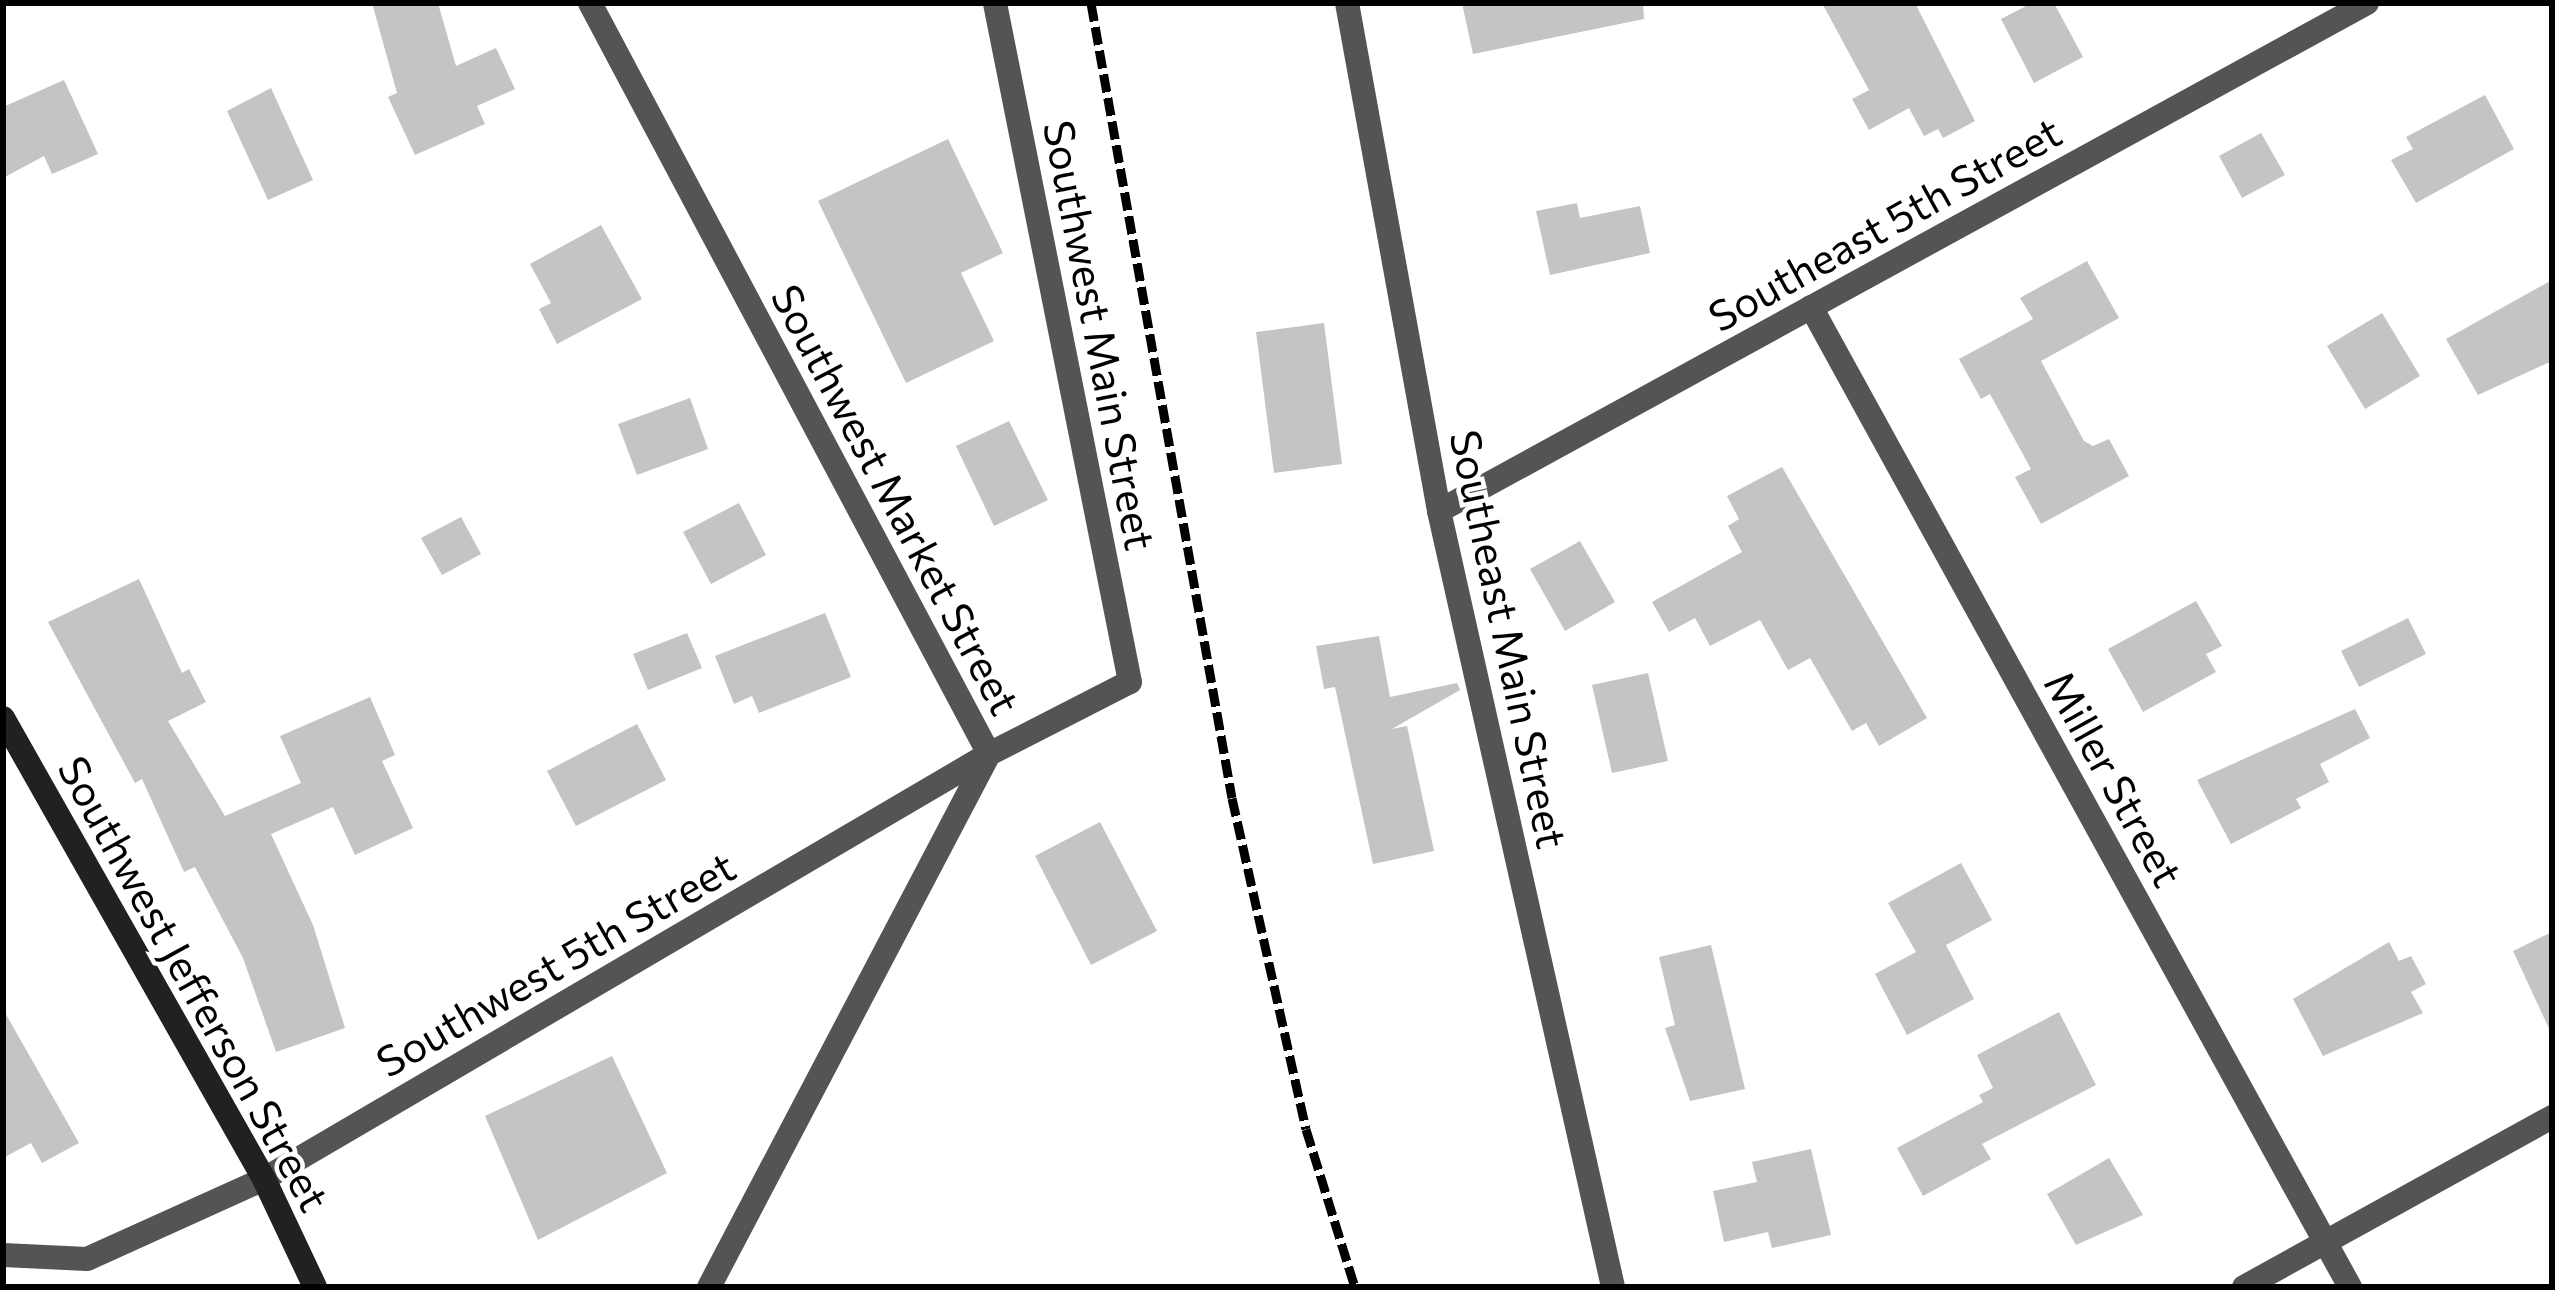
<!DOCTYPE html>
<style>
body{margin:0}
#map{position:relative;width:2555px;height:1290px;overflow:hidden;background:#fff;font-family:Commissioner,sans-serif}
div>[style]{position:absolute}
.building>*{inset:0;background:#c4c4c4}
.street>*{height:24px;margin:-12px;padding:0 12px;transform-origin:12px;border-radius:12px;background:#545454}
.secondary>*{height:24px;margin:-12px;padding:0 12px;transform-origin:12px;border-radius:12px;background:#212121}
.rail>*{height:9px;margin-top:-4.5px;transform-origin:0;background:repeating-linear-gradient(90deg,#000 0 18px,transparent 0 24px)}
span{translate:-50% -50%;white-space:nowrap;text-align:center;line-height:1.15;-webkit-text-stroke:9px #fff;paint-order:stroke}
.street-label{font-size:42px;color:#000}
.frame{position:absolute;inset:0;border:6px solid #000;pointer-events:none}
</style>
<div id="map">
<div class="building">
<div style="clip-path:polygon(372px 3px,438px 3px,456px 66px,496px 48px,515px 89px,477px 106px,485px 124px,415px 155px,388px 97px,397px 93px)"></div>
<div style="clip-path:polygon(1462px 3px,1643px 3px,1644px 19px,1473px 54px)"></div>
<div style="clip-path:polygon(1822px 3px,1915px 3px,1975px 121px,1943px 138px,1938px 129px,1924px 136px,1909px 108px,1869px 130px,1852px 99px,1869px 90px)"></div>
<div style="clip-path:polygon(2032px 3px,2054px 3px,2083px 57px,2034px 83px,2001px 19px)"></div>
<div style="clip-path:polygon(64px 80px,98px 154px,52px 174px,44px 156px,3px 178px,3px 107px)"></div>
<div style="clip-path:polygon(271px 88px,313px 180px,268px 200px,227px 111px)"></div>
<div style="clip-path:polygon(2485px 95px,2514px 149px,2416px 203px,2391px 160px,2413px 149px,2406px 137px)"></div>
<div style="clip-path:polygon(2261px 133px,2285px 175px,2242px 198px,2219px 156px)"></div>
<div style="clip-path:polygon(948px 139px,1003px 253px,961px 273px,994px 341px,906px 383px,818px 201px)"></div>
<div style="clip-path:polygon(1577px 203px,1580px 218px,1640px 206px,1650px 253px,1550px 275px,1536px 211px)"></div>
<div style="clip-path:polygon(601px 225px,642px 299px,557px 344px,539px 309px,551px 303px,530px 264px)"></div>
<div style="clip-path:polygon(2087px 261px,2119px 318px,2041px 361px,2084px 441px,2093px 446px,2109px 439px,2129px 476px,2041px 524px,2015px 477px,2031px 469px,1990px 394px,1981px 399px,1959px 359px,2033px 319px,2020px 298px)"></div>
<div style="clip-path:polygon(2552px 280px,2552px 361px,2478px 395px,2446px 339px)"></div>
<div style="clip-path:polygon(2382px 313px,2420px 376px,2365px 409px,2327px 346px)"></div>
<div style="clip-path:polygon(1324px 323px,1342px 464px,1274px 473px,1256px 332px)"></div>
<div style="clip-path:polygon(690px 398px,708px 449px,637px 475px,618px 424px)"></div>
<div style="clip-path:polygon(1009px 421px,1048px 500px,994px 526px,956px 446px)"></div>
<div style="clip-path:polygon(1782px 467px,1927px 718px,1879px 746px,1866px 723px,1852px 731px,1810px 658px,1788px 670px,1760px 620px,1710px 646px,1695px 618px,1669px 632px,1652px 602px,1742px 552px,1728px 526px,1739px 519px,1727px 496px)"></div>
<div style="clip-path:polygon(739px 503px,766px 555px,711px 584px,683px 532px)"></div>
<div style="clip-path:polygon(461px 517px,481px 554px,442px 575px,421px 538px)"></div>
<div style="clip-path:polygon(1580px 541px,1615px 602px,1565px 631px,1530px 569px)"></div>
<div style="clip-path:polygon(139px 579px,182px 673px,189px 669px,206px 702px,168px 721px,225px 816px,301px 783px,280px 736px,370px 697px,395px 755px,382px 761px,413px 828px,355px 855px,333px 807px,271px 834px,313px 925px,345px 1028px,276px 1052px,243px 958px,195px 867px,184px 872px,142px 779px,135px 783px,48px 622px)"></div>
<div style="clip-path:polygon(2196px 601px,2222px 646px,2206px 654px,2216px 672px,2143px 712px,2108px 649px)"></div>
<div style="clip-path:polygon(825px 613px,851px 677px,759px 713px,752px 696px,734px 704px,715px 656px)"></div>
<div style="clip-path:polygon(2408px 618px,2426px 654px,2359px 687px,2341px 651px)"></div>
<div style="clip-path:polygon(687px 633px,702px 668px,648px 690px,633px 654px)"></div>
<div style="clip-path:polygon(1379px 636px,1390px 697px,1457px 683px,1460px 690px,1392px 729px,1407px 726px,1434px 851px,1373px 864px,1335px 687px,1324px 689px,1316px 646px)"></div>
<div style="clip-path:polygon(1648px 673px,1668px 761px,1612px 773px,1592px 685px)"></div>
<div style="clip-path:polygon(2355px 709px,2370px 738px,2320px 764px,2329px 782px,2296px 799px,2301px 808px,2231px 844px,2197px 780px)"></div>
<div style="clip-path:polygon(637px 724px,666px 780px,576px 826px,547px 771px)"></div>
<div style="clip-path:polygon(1100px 822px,1157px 931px,1091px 965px,1035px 856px)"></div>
<div style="clip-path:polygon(1961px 863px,1992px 920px,1946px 945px,1974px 999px,1907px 1035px,1875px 974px,1916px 952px,1888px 903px)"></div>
<div style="clip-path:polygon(2552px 932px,2552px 1035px,2513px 951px)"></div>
<div style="clip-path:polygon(2389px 942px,2399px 961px,2411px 956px,2426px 984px,2411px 992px,2423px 1013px,2323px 1056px,2293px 999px)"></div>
<div style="clip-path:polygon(1711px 945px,1745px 1089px,1690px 1101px,1665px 1028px,1675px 1025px,1659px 957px)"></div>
<div style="clip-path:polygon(3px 1009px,79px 1143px,42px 1163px,31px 1143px,3px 1158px)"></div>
<div style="clip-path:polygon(2059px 1012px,2096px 1085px,1982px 1144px,1991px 1159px,1923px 1196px,1897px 1148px,1983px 1102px,1979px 1095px,1993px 1088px,1977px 1055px)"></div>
<div style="clip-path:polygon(612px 1056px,667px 1173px,538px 1240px,485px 1116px)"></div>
<div style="clip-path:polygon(1811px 1149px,1831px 1235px,1772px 1248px,1768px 1232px,1724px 1242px,1713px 1191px,1757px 1182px,1752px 1162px)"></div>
<div style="clip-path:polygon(2109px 1158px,2143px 1215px,2076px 1245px,2047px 1194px)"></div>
</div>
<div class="street">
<div style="left:590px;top:3px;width:850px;rotate:62.02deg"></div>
<div style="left:989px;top:754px;width:602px;rotate:117.71deg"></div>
<div style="left:1347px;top:3px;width:516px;rotate:79.73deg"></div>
<div style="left:1439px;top:511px;width:795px;rotate:77.36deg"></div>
<div style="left:1811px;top:307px;width:1118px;rotate:61.19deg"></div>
<div style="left:1439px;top:511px;width:1058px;rotate:-28.7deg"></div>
<div style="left:3px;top:1255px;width:84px;rotate:2.7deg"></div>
<div style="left:87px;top:1259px;width:194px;rotate:-24.3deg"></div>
<div style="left:264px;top:1179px;width:840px;rotate:-30.38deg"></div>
<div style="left:989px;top:754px;width:158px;rotate:-27.1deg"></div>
<div style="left:1130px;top:682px;width:692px;rotate:-101.25deg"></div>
<div style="left:2244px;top:1287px;width:352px;rotate:-28.9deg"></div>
</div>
<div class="secondary">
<div style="left:3px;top:718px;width:530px;rotate:60.48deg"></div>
<div style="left:264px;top:1179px;width:119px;rotate:64.7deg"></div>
</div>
<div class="rail">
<div style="left:1091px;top:3px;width:807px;rotate:79.94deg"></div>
<div style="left:1232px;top:798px;width:339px;rotate:77.4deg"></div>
<div style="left:1306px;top:1129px;width:165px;rotate:72.8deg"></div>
</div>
<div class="street-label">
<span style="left:1884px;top:223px;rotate:-29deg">Southeast 5th Street</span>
<span style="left:1101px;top:335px;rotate:79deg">Southwest Main Street</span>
<span style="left:897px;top:499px;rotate:62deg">Southwest Market Street</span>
<span style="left:1510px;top:639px;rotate:78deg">Southeast Main Street</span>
<span style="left:2115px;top:778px;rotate:61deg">Miller Street</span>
<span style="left:555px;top:963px;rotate:-30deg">Southwest 5th Street</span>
<span style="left:195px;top:983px;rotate:61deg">Southwest Jefferson Street</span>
</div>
<div class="frame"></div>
</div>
